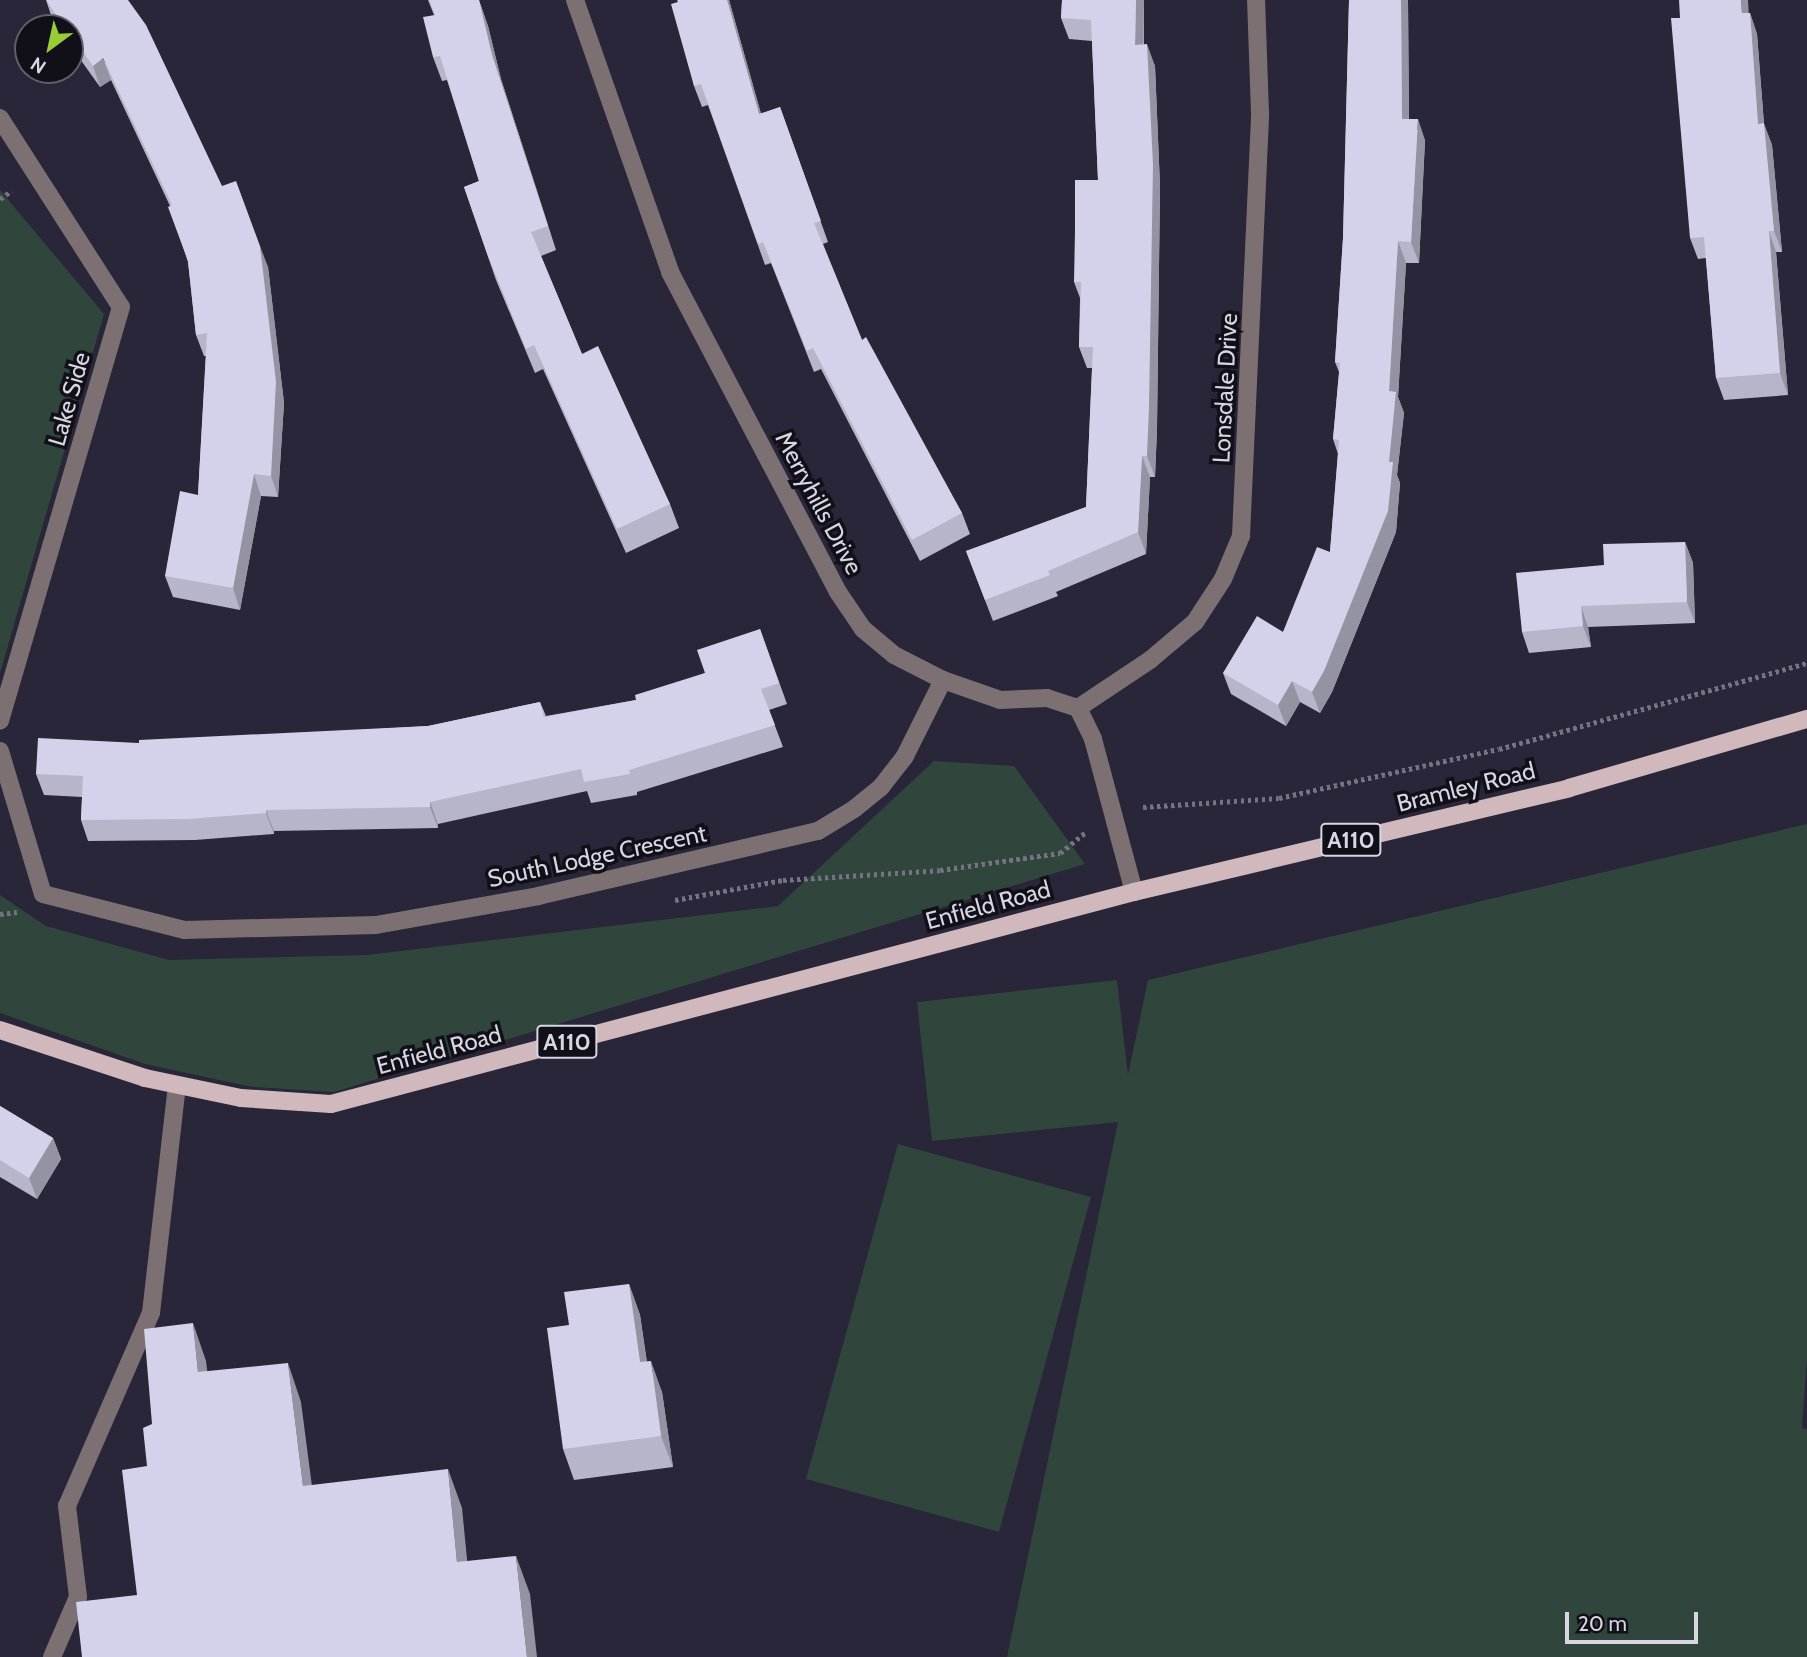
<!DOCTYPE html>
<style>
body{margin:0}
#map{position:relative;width:1807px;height:1657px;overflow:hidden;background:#282638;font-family:Cabin,sans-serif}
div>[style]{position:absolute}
.green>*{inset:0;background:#30453b}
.path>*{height:4.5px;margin-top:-2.25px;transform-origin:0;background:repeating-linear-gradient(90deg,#747382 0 3.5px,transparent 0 7px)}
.minor>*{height:18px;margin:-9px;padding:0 9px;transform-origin:9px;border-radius:9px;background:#7c7073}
.major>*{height:18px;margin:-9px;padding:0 9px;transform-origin:9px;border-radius:9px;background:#d0b8bd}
.wall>*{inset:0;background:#b6b5c9}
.shaded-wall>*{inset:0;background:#9493a4}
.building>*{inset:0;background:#d4d2ea}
span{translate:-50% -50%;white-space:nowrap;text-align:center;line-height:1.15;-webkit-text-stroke:7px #111018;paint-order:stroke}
.shield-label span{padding:2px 5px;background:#111018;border:2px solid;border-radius:5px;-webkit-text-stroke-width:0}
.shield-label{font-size:23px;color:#d7d6e2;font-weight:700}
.street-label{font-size:24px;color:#d7d6e2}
.north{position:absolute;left:14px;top:14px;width:70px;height:70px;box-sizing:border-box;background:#111018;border:2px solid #605f69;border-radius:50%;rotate:213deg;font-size:19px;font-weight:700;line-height:28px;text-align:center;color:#d7d6e2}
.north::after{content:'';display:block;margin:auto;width:24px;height:32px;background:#99cb36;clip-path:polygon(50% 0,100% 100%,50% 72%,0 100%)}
.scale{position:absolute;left:1565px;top:1612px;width:133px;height:32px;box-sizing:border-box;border:4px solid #d7d6e2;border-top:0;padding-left:9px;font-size:21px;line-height:24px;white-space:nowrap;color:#d7d6e2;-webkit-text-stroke:5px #111018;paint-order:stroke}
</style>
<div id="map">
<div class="green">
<div style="clip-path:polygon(0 190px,104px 314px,0 673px)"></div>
<div style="clip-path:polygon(934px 761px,1014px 766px,1085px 864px,334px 1092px,252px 1087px,145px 1064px,0 1013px,0 895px,46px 926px,169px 960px,367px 955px,778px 906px)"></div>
<div style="clip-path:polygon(1807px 824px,1807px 1359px,1802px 1428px,1807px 1429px,1807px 1657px,1007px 1657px,1118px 1122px,932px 1141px,917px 1002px,1117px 980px,1128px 1075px,1148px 980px)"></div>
<div style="clip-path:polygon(898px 1144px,1091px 1197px,999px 1532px,806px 1479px)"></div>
</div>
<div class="path">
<div style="left:0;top:199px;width:14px;rotate:-36deg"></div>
<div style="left:1143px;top:807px;width:136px;rotate:-3.8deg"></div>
<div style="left:1279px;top:798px;width:225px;rotate:-12.6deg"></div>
<div style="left:1499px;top:749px;width:320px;rotate:-15.6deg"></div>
<div style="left:675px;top:900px;width:110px;rotate:-10.5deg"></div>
<div style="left:783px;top:880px;width:157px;rotate:-3.6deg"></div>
<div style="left:940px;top:870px;width:121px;rotate:-8.1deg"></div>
<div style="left:1060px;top:853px;width:33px;rotate:-39deg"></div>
<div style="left:0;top:914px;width:17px;rotate:-7deg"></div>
</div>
<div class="minor">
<div style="left:575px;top:0;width:288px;rotate:70.7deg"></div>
<div style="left:670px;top:272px;width:361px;rotate:62.3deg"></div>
<div style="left:838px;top:592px;width:45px;rotate:56deg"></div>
<div style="left:863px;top:629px;width:40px;rotate:40deg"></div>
<div style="left:894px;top:655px;width:55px;rotate:27deg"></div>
<div style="left:943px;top:680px;width:60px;rotate:19.3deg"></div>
<div style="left:1000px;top:700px;width:47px;rotate:-2.4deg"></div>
<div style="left:1047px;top:698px;width:33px;rotate:18deg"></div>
<div style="left:1078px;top:708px;width:34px;rotate:64deg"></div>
<div style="left:1093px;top:739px;width:158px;rotate:75deg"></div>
<div style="left:0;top:118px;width:224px;rotate:57.4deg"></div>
<div style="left:121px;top:307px;width:431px;rotate:106.3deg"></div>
<div style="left:1078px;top:708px;width:87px;rotate:-33.7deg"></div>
<div style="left:1150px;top:660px;width:59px;rotate:-40.2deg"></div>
<div style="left:1195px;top:622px;width:51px;rotate:-56.9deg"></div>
<div style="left:1223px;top:579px;width:47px;rotate:-67.3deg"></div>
<div style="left:1241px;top:536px;width:423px;rotate:-87.4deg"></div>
<div style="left:1260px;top:113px;width:113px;rotate:-92deg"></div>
<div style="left:0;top:751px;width:149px;rotate:73.3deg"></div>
<div style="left:43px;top:894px;width:146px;rotate:14.3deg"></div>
<div style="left:184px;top:930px;width:192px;rotate:-1.5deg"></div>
<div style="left:376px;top:925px;width:165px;rotate:-10.1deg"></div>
<div style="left:538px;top:896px;width:287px;rotate:-13.1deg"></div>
<div style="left:818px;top:831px;width:42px;rotate:-31.4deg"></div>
<div style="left:854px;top:809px;width:35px;rotate:-39deg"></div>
<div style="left:881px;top:787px;width:39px;rotate:-52deg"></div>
<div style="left:905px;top:756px;width:85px;rotate:-63.4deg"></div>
<div style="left:52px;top:1657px;width:65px;rotate:-66.6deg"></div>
<div style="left:78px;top:1597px;width:92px;rotate:-96.9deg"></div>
<div style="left:67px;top:1506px;width:210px;rotate:-66.5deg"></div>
<div style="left:151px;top:1313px;width:229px;rotate:-83.5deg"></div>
</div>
<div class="major">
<div style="left:0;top:1030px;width:153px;rotate:18.3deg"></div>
<div style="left:145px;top:1078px;width:98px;rotate:11.8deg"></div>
<div style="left:241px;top:1098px;width:90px;rotate:3.8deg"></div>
<div style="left:331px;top:1104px;width:831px;rotate:-14.79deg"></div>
<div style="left:1134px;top:892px;width:447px;rotate:-13.4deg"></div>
<div style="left:1569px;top:788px;width:248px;rotate:-16.2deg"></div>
</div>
<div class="wall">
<div style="clip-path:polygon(46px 0,222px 186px,268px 267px,284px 403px,278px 497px,261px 496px,240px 610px,173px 597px,165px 576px,198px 495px,206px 356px,204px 356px,196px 335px,188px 262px,170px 206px,111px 80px,100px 87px,70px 45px,70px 28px,58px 28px,53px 21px)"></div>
<div style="clip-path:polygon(428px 0,479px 0,488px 26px,501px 79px,556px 250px,541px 256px,582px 354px,670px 504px,679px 528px,626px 553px,543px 369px,535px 373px,496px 280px,464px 187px,479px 181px,447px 80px,442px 81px,433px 57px,434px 15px)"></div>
<div style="clip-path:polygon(729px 0,761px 114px,780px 107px,828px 242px,823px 244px,862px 340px,962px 513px,970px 534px,920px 561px,821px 369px,814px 372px,771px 263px,765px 265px,708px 105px,702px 107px,694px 86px,678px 2px)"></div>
<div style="clip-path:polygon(1062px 0,1144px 0,1144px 44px,1155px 66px,1160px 186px,1157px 429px,1155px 477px,1150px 477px,1146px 554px,1056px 592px,1058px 596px,993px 621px,966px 551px,1086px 507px,1092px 368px,1087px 368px,1079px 347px,1080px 298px,1074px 282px,1098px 180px,1092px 41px,1069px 39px,1061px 18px)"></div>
<div style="clip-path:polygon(1349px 0,1408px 0,1409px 119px,1425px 140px,1419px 263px,1406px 263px,1398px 397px,1404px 413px,1397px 475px,1400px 483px,1396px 532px,1332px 692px,1320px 713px,1300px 702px,1286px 726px,1231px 694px,1223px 673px,1283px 632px,1330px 552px,1338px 454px,1333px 439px,1339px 372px,1335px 362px,1343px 238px)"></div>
<div style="clip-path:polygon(1748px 13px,1750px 13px,1757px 34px,1764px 124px,1772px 145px,1782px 252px,1776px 252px,1788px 395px,1724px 400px,1716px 378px,1706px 258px,1698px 259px,1690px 238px)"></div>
<div style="clip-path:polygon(1685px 542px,1693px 563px,1695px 623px,1588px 627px,1591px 647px,1529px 653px,1522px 632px,1604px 565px)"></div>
<div style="clip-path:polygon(760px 629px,787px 704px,769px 710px,783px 747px,637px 792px,637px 795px,591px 803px,587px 791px,438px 824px,438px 828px,274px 831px,274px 834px,195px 840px,88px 841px,81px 820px,82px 797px,44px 795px,36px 774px,139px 743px,428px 726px,540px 702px,546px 716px,636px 700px,705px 673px)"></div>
<div style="clip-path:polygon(0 1106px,53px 1138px,61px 1159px,37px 1199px,0 1177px)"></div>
<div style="clip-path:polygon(629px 1284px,640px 1315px,647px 1362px,662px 1392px,673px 1467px,574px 1480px,563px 1449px,569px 1325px)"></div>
</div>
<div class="shaded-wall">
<div style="clip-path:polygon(727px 0,729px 0,767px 135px,759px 114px)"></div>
<div style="clip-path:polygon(1136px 0,1144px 0,1143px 66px,1135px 45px)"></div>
<div style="clip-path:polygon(1401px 0,1408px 0,1409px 140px,1402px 119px)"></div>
<div style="clip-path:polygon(1741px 0,1748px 0,1750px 35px,1742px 13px)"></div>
<div style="clip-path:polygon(479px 1px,488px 26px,501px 79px,556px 250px,492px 55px)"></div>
<div style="clip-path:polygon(1750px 13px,1757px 34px,1764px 124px,1772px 145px,1782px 252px,1774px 231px,1758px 124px)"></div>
<div style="clip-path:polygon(1147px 44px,1155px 66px,1160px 186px,1157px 429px,1155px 477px,1147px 456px)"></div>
<div style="clip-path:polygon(103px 58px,111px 80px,100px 87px,93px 66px)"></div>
<div style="clip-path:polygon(1418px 119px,1425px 140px,1419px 263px,1411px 242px)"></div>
<div style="clip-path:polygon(1769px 231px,1776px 252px,1788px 395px,1780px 373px)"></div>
<div style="clip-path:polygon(1398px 241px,1406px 263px,1398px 397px,1404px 413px,1397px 475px,1400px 483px,1396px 532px,1332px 692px,1320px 713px,1312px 692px,1389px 462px,1389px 391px)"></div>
<div style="clip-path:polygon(260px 246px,268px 267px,284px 403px,278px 497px,271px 476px)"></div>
<div style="clip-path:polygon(1142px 456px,1150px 477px,1146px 554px,1138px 532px)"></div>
<div style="clip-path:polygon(254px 474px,261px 496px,240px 610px,233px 588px)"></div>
<div style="clip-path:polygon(1685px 542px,1693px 563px,1695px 623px,1687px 602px)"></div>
<div style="clip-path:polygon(1581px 606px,1588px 627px,1591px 647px,1583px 626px)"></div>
<div style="clip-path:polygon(1292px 681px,1300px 702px,1286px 726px,1278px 705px)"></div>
<div style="clip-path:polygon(430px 802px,438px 824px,438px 828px,430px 807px)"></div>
<div style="clip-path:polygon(266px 810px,274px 831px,274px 834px,266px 813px)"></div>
<div style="clip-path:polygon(53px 1138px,61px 1159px,37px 1199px,29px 1178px)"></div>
<div style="clip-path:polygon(629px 1284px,640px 1315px,651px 1393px,640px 1362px)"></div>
<div style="clip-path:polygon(193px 1323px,206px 1361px,212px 1410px,198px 1372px)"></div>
<div style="clip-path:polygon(651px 1361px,662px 1392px,673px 1467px,661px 1436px)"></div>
<div style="clip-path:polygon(288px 1363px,301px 1402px,317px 1525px,303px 1486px)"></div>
<div style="clip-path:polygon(448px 1469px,462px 1508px,471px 1600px,457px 1562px)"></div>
<div style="clip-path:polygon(516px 1556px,530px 1594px,537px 1657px,527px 1657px)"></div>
</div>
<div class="building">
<div style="clip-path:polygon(46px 0,128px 0,146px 25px,222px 186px,236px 181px,260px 246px,276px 382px,271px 476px,254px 474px,233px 588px,165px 576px,180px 491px,198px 495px,207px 333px,196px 335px,188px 261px,168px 207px,172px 205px,103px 58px,93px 66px,70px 34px,70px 28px,65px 28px)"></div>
<div style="clip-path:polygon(429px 0,479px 0,492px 55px,548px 226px,531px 232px,582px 354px,598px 346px,670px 504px,617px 529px,534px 345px,526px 349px,488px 256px,464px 187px,479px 181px,440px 56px,433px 57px,423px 17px,435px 15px)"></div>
<div style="clip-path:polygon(677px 0,727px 0,759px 114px,780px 107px,821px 221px,814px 223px,862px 340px,866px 337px,962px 513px,912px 540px,813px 348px,807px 351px,763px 242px,758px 244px,701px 84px,694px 86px,671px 4px,678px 2px)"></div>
<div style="clip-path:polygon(1062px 0,1136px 0,1135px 45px,1147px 44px,1153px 165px,1149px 407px,1147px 456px,1142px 456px,1138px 532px,1048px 571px,1050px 575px,985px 600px,966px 551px,1086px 507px,1093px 347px,1079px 347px,1081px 282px,1074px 282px,1075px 231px,1075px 180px,1098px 180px,1091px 20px,1061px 18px)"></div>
<div style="clip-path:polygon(1349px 0,1401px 0,1402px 119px,1418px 119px,1411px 242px,1398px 241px,1389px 391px,1396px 392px,1389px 462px,1393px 462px,1388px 511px,1324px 671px,1312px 692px,1292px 681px,1278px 705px,1223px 673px,1257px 616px,1283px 632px,1317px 547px,1330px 552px,1339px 440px,1333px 439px,1340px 363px,1335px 362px,1343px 238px)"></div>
<div style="clip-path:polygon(1679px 0,1741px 0,1742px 13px,1750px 13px,1758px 124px,1764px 123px,1774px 231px,1769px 231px,1780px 373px,1716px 378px,1704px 237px,1690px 238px,1671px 18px,1680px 18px)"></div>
<div style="clip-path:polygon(1685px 542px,1687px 602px,1581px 606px,1583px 626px,1522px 632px,1516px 573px,1604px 565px,1603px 544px)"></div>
<div style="clip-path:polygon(760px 629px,779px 683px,761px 689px,775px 725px,629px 770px,630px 774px,584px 782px,581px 769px,430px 802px,430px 807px,266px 810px,266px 813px,188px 819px,81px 820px,83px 776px,36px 774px,38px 738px,139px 743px,139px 740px,428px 726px,540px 702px,544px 717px,636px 700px,635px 695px,705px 673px,697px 650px)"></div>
<div style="clip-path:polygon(0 1106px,53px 1138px,29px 1178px,0 1160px)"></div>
<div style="clip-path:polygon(629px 1284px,640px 1362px,651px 1361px,661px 1436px,563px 1449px,547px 1328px,569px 1325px,564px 1292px)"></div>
<div style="clip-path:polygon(193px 1323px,198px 1372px,288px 1363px,303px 1486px,448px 1469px,457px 1562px,516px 1556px,527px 1657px,82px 1657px,76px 1602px,137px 1595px,122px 1470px,147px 1466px,143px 1428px,152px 1424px,144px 1329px)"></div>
</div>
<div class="shield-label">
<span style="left:1351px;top:840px">A110</span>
<span style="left:567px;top:1042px">A110</span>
</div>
<div class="street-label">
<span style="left:1225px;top:388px;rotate:-87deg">Lonsdale Drive</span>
<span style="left:69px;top:399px;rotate:-74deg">Lake Side</span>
<span style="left:819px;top:503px;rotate:62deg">Merryhills Drive</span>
<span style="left:1466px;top:787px;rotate:-14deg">Bramley Road</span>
<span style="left:597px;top:856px;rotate:-12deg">South Lodge Crescent</span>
<span style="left:988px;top:905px;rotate:-15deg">Enfield Road</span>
<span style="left:439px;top:1050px;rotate:-15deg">Enfield Road</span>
</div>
<div class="north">N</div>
<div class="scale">20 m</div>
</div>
